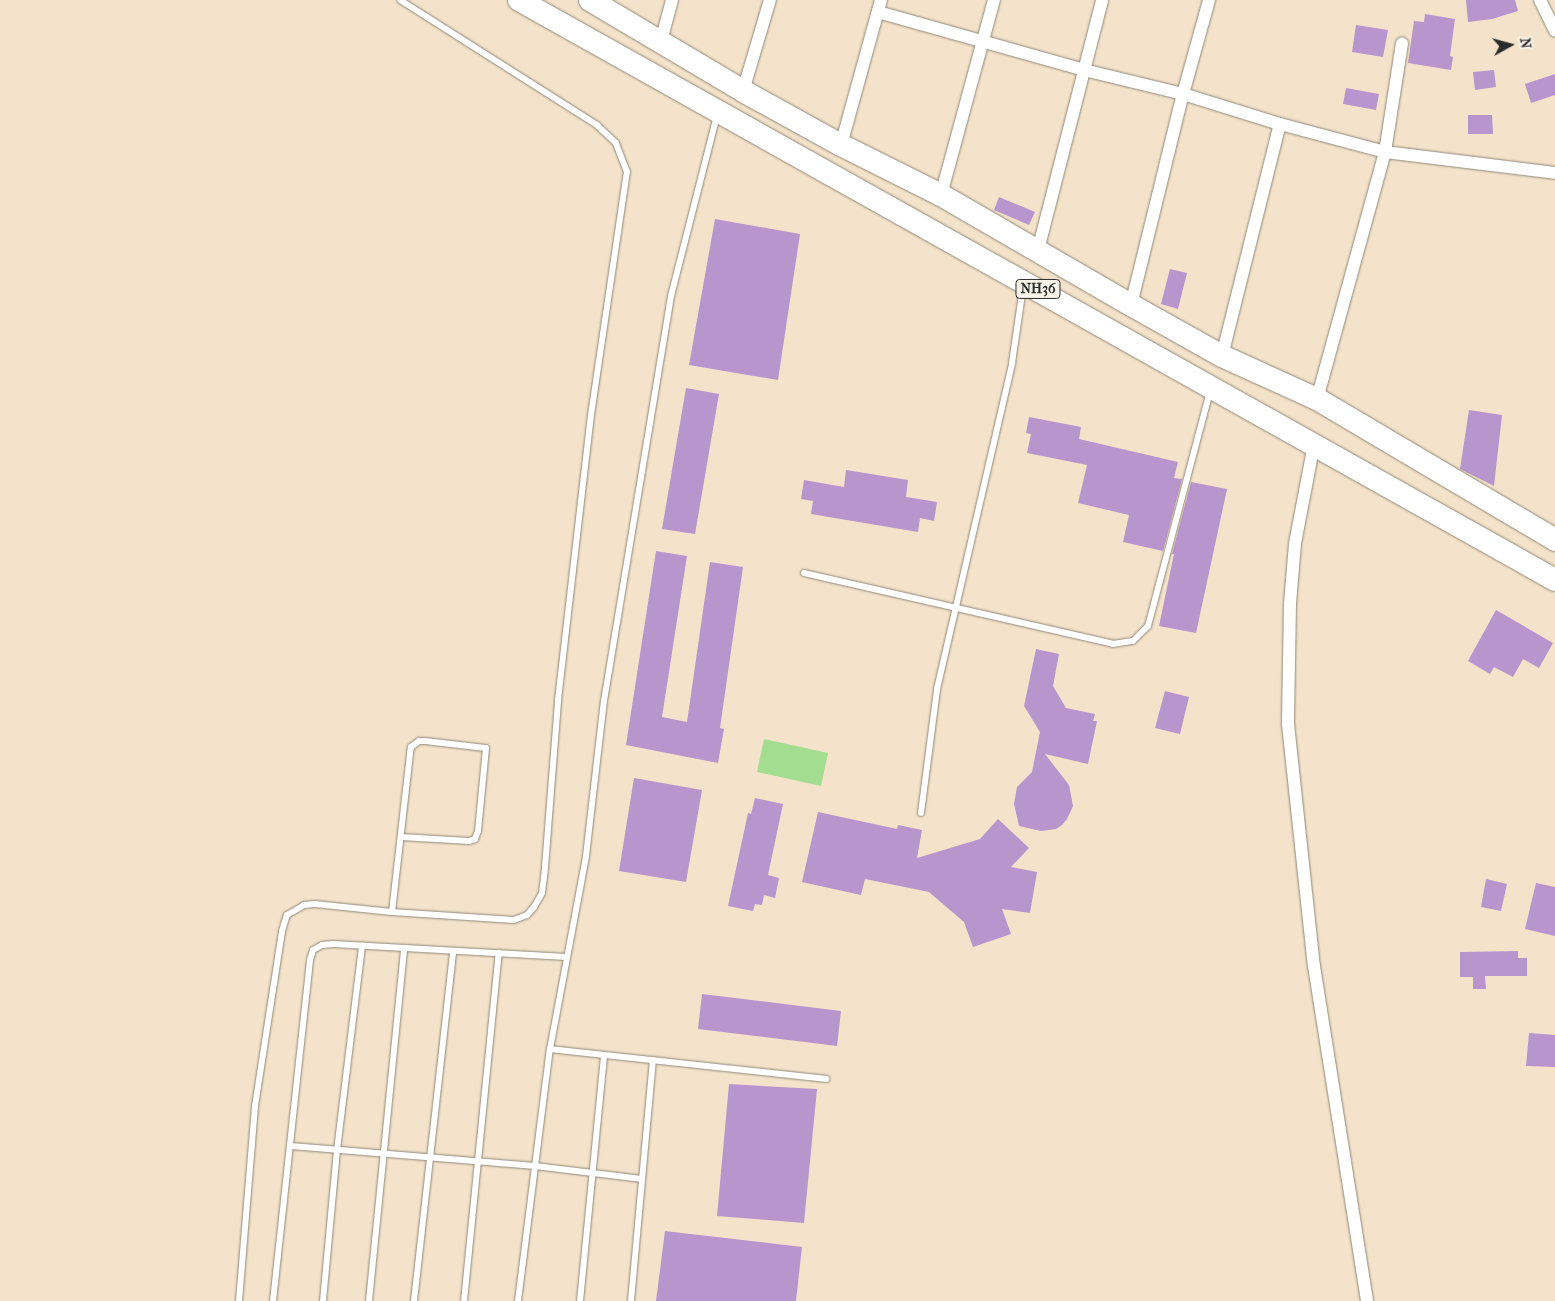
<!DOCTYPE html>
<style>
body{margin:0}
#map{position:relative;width:1555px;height:1301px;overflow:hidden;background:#f4e3ca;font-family:"IM FELL French Canon",serif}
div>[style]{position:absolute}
.green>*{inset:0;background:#a3dd90}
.building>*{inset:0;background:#b895cd}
.roads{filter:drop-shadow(0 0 1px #90877a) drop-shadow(0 0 1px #90877a)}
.lane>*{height:6px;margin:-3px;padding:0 3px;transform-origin:3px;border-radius:3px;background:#fff}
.street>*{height:12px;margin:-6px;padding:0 6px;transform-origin:6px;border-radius:6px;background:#fff}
.highway>*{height:22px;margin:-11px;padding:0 11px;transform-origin:11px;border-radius:11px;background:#fff}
span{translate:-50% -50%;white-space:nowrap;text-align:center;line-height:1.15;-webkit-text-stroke:4px #f7f3e8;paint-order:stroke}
.shield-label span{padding:1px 4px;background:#f7f3e8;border:1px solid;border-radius:4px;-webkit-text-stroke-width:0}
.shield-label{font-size:14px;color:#2b2b2b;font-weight:700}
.north{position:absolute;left:1485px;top:20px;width:50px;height:50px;-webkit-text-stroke:4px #f7f3e8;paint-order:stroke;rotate:83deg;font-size:14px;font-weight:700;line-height:20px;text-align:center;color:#2b2b2b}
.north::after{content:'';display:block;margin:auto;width:18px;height:22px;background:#2b2b2b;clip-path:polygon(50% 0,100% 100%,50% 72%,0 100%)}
</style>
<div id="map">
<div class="green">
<div style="clip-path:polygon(764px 739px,828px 753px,821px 786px,757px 772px)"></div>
</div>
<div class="building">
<div style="clip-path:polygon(1466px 0,1515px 0,1518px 11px,1492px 19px,1468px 22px)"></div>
<div style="clip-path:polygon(1425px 14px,1455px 19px,1450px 56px,1453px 57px,1451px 70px,1408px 63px,1414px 21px,1424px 22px)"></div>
<div style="clip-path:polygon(1356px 25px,1388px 30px,1383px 57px,1352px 52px)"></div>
<div style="clip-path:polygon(1494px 70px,1496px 87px,1475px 90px,1473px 72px)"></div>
<div style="clip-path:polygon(1555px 74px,1555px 95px,1531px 103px,1525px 84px)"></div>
<div style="clip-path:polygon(1346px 88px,1379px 94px,1376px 110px,1343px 104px)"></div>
<div style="clip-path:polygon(1468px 115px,1492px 115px,1493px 134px,1468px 134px)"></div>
<div style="clip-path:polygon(999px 197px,1035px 212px,1029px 225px,994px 210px)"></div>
<div style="clip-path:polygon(715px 219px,800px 234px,778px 380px,689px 365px)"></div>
<div style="clip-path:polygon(1170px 269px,1187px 273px,1178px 309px,1161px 304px)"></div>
<div style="clip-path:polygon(686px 388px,719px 394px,695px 534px,662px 529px)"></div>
<div style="clip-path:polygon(1469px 410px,1502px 415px,1494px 486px,1460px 469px)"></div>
<div style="clip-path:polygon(1029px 417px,1081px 427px,1079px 439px,1178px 462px,1174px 478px,1182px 479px,1163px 551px,1123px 542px,1129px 515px,1078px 503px,1087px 465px,1027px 453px,1031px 434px,1026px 433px)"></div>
<div style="clip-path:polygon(846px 470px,908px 480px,906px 497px,937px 502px,934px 521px,920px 518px,918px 532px,811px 514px,813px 501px,801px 499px,804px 480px,844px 487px)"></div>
<div style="clip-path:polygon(1191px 482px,1227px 489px,1196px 633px,1159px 626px,1174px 554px,1172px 554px)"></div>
<div style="clip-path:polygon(656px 551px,687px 556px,662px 717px,687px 722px,710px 562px,743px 567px,720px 728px,724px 729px,718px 763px,626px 745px)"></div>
<div style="clip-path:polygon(1496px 610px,1553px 643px,1539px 668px,1523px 659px,1513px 677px,1494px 667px,1490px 674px,1468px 661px)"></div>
<div style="clip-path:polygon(1036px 649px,1059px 654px,1053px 686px,1066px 708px,1095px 714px,1093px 721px,1097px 721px,1088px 764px,1045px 754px,1069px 785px,1073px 806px,1067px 819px,1062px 825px,1056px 829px,1041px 831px,1019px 826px,1014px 804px,1017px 787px,1032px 772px,1040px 732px,1024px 706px)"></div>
<div style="clip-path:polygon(1165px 691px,1189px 697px,1180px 734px,1155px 728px)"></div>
<div style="clip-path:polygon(634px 778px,702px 790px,686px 882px,619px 871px)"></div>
<div style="clip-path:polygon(755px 798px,783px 804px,768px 875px,779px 878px,775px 898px,764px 895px,762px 905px,755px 904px,753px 911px,728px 906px,748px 813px,751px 814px)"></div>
<div style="clip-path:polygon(818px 812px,897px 829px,898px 825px,922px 830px,917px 858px,980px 839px,998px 819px,1029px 848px,1011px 867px,1037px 872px,1030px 913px,1002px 909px,1011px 934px,973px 947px,964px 922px,929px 892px,865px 879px,861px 895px,802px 882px)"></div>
<div style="clip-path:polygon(1486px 879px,1507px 884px,1501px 911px,1481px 907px)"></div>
<div style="clip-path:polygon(1536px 883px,1555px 887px,1555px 936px,1525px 929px)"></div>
<div style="clip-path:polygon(1518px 951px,1518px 958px,1527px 958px,1527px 976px,1485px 976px,1486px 989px,1473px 989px,1473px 977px,1460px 977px,1460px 952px)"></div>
<div style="clip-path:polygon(702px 994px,841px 1011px,837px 1046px,698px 1029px)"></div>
<div style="clip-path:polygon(1529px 1033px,1555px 1035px,1555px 1067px,1526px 1066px)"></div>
<div style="clip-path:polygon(729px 1084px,817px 1089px,804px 1223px,717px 1216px)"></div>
<div style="clip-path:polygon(665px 1231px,802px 1247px,796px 1301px,656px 1301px)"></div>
</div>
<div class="roads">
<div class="lane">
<div style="left:804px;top:573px;width:317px;rotate:12.9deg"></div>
<div style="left:1113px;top:644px;width:20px;rotate:-9deg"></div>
<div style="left:1133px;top:641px;width:21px;rotate:-45deg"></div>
<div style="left:1148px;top:626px;width:242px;rotate:-75.2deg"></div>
<div style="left:921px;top:813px;width:125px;rotate:-82.6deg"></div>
<div style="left:937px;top:689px;width:335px;rotate:-77deg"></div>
<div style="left:1012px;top:363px;width:76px;rotate:-81.7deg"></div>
<div style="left:392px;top:912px;width:160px;rotate:-83.5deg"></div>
<div style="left:410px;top:753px;width:6px;rotate:-81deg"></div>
<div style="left:411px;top:747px;width:10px;rotate:-37deg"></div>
<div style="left:419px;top:741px;width:6px"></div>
<div style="left:425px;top:741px;width:61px;rotate:6.5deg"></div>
<div style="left:486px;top:748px;width:83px;rotate:95.5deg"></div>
<div style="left:478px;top:831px;width:9px;rotate:111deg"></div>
<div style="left:475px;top:839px;width:6px;rotate:162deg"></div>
<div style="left:469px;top:841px;width:68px;rotate:-176.6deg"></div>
<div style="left:550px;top:1049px;width:278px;rotate:6.2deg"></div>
<div style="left:291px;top:1146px;width:245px;rotate:4.7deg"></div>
<div style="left:535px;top:1166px;width:108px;rotate:6.9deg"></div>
<div style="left:239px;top:1301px;width:196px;rotate:-85.3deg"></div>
<div style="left:255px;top:1106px;width:177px;rotate:-81.2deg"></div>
<div style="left:282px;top:931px;width:17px;rotate:-73deg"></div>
<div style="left:287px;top:915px;width:20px;rotate:-30deg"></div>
<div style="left:304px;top:905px;width:11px;rotate:-5deg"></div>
<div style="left:315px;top:904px;width:77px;rotate:5.9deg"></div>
<div style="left:392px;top:912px;width:122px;rotate:3.8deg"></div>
<div style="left:514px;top:920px;width:14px;rotate:-21deg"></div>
<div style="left:527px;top:915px;width:11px;rotate:-49deg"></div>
<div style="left:534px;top:907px;width:16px;rotate:-60deg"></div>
<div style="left:542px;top:893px;width:26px;rotate:-83deg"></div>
<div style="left:545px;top:867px;width:168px;rotate:-85.5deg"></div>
<div style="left:558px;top:700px;width:287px;rotate:-83.4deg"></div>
<div style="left:591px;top:415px;width:246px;rotate:-81.6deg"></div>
<div style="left:627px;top:172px;width:31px;rotate:-111deg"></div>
<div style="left:616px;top:143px;width:26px;rotate:-137deg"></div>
<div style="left:597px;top:125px;width:233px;rotate:-147.6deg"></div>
<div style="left:273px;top:1301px;width:343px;rotate:-83.8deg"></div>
<div style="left:310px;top:960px;width:10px;rotate:-73deg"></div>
<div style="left:313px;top:950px;width:10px;rotate:-29deg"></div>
<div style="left:322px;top:945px;width:11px;rotate:-5deg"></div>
<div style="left:333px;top:944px;width:234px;rotate:3.2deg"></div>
<div style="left:323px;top:1301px;width:152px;rotate:-84.7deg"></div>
<div style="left:337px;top:1150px;width:206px;rotate:-83deg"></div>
<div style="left:369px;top:1301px;width:355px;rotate:-84.3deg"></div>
<div style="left:414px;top:1301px;width:352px;rotate:-83.6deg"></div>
<div style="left:464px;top:1301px;width:350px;rotate:-84.3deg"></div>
<div style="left:518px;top:1301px;width:254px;rotate:-82.8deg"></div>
<div style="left:550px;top:1049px;width:196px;rotate:-79.4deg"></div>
<div style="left:586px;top:856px;width:156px;rotate:-83.4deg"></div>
<div style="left:604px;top:701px;width:411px;rotate:-80.6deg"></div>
<div style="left:671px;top:296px;width:186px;rotate:-75.7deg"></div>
<div style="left:580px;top:1301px;width:247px;rotate:-84.4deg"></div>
<div style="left:631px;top:1301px;width:242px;rotate:-84.8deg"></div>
</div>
<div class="street">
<div style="left:1540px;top:0;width:34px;rotate:64deg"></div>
<div style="left:878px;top:12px;width:214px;rotate:15.7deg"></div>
<div style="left:1084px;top:70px;width:102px;rotate:13.6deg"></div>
<div style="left:1183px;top:94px;width:102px;rotate:17.2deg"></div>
<div style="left:1280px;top:124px;width:109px;rotate:14.9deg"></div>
<div style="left:1385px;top:152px;width:171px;rotate:7deg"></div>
<div style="left:661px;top:41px;width:42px;rotate:-75deg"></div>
<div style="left:743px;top:91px;width:95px;rotate:-73.5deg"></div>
<div style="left:841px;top:145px;width:150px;rotate:-74.6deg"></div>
<div style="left:941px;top:195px;width:202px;rotate:-74.8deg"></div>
<div style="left:1038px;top:250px;width:258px;rotate:-75.6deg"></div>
<div style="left:1131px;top:305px;width:217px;rotate:-76.2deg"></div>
<div style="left:1183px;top:94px;width:98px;rotate:-74.5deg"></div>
<div style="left:1222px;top:356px;width:239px;rotate:-76deg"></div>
<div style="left:1317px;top:399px;width:256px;rotate:-74.6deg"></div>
<div style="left:1385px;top:152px;width:110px;rotate:-81.1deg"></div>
<div style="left:1314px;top:444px;width:102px;rotate:100.8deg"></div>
<div style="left:1295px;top:544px;width:60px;rotate:94.8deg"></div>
<div style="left:1290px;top:604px;width:120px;rotate:91deg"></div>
<div style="left:1288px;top:724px;width:243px;rotate:83.9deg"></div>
<div style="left:1314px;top:966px;width:339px;rotate:81deg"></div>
</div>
<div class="highway">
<div style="left:519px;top:0;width:1187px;rotate:29.24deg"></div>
<div style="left:590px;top:0;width:178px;rotate:30.7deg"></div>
<div style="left:743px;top:91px;width:112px;rotate:28.9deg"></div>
<div style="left:841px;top:145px;width:112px;rotate:26.6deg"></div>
<div style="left:941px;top:195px;width:220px;rotate:30.1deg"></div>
<div style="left:1131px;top:305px;width:104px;rotate:29.3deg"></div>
<div style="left:1222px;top:356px;width:104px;rotate:24.4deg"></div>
<div style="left:1317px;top:399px;width:277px;rotate:30.6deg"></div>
</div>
</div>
<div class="shield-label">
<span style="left:1038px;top:289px">NH36</span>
</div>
<div class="north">N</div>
</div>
